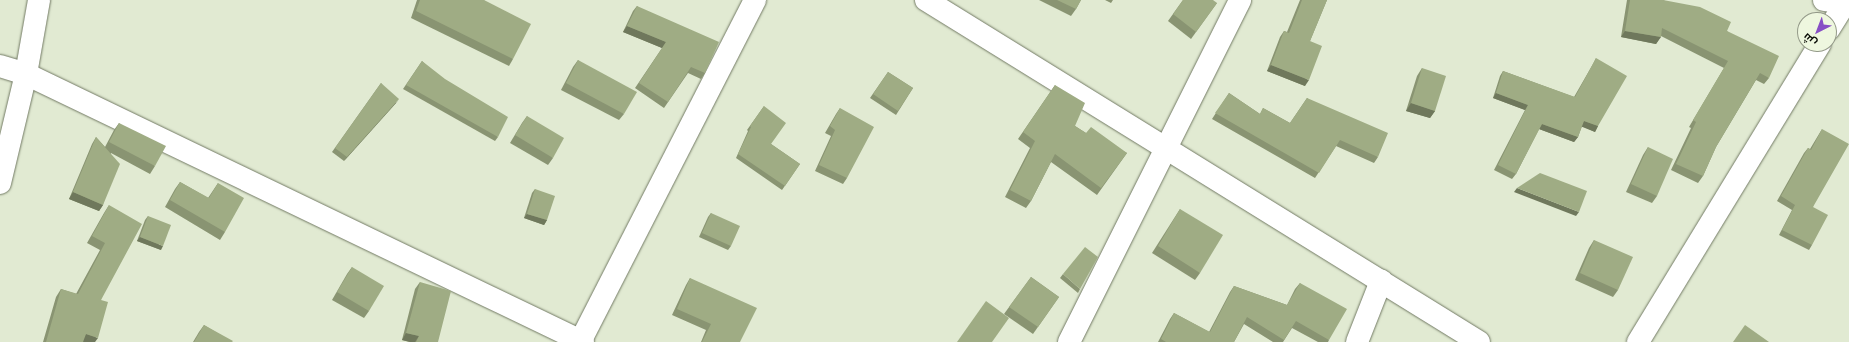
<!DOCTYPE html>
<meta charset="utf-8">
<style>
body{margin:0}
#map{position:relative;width:1849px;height:342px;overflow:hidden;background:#e1ead2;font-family:"Golos Text",Cairo,sans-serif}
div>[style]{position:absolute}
.roads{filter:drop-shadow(0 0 1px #727a64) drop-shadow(0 0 1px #727a64)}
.street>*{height:22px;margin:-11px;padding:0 11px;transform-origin:11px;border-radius:11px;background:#fff}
.secondary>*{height:22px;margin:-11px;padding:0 11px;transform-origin:11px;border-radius:11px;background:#fff}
.wall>*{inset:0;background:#899472}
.shaded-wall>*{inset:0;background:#6f785c}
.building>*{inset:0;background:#9fac84}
span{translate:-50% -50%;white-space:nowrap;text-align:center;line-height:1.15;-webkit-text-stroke:3px #eef7df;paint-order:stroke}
.north{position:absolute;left:1797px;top:12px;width:40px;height:40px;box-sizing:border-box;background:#eef7df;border:1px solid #939988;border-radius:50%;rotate:222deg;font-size:11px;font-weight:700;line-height:16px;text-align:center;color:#0a0d06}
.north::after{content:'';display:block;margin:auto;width:14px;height:18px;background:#874ec5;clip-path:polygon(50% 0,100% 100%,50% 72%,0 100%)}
</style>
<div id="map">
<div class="roads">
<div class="street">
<div style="left:926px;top:0;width:650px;rotate:31.73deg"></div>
<div style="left:1829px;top:29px;width:31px;rotate:-58deg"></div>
<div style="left:0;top:66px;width:27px;rotate:17deg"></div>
<div style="left:26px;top:74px;width:618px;rotate:25.69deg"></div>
<div style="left:0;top:183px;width:112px;rotate:-76.6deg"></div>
<div style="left:26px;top:74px;width:75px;rotate:-80deg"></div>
<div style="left:580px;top:342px;width:384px;rotate:-62.9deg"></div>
<div style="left:1069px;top:342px;width:382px;rotate:-63.4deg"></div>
<div style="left:1357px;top:342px;width:66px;rotate:-68.5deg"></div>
<div style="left:1638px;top:342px;width:349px;rotate:-58.6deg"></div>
</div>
<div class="secondary">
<div style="left:1824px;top:0;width:25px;rotate:9deg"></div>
</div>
</div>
<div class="wall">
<div style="clip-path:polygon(417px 0,484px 0,513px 59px,509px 66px,411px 18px)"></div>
<div style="clip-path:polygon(1039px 0,1081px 0,1076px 9px,1071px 16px)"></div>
<div style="clip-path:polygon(1105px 0,1113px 0,1111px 3px)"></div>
<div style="clip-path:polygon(1183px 0,1217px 3px,1191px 39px,1168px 21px)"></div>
<div style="clip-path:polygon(1300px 0,1327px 0,1310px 41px,1305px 86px,1267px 71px,1280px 37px,1284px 31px,1287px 32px)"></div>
<div style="clip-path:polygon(1627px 0,1663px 0,1727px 31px,1769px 78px,1764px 84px,1756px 80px,1716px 147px,1703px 176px,1698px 183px,1671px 170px,1691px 128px,1689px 127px,1724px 68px,1661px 36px,1656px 44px,1621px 37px)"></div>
<div style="clip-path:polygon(637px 6px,705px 73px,701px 79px,688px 73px,664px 108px,635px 88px,662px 48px,623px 32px,633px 11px)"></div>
<div style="clip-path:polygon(1596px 58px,1598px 126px,1595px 132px,1582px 126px,1578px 137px,1574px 142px,1539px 129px,1516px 174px,1512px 179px,1494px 170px,1525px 110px,1493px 98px,1500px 76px,1503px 71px,1574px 97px,1593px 64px)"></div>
<div style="clip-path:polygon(578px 60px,624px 114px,619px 120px,561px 90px,573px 67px)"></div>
<div style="clip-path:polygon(422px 61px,498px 137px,495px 141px,403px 89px)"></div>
<div style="clip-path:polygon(1422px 68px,1435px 111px,1430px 118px,1406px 111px,1417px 76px)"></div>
<div style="clip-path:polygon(888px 72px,913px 88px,896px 115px,870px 98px)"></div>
<div style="clip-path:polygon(381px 83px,396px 103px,344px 161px,332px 152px)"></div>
<div style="clip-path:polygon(1055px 85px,1075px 126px,1086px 133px,1127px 153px,1097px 195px,1051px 162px,1031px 201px,1026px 208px,1005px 197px,1030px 148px,1018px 139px)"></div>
<div style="clip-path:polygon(1229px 93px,1260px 114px,1263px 108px,1290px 123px,1307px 98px,1378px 157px,1374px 163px,1336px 146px,1315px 178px,1212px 119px)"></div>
<div style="clip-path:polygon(764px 106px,771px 144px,800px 164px,782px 190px,736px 158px,748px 131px,747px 130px)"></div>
<div style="clip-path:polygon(840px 108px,847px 178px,843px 184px,815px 171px,831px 136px,825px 133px,836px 114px)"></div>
<div style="clip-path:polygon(527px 116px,553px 158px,548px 165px,510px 143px,522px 123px)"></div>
<div style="clip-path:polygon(119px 123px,155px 166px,150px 174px,111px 153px,103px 205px,99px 211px,69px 199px,92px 144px,96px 137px,105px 147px,114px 130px)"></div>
<div style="clip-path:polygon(1822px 129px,1813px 207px,1812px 245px,1809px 250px,1779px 235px,1792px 210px,1777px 201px,1804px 153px,1808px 148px,1810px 149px)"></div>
<div style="clip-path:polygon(1648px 147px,1657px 196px,1652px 203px,1626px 192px,1643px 155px)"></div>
<div style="clip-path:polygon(180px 182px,208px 198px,218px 183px,225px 232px,220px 240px,165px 207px,175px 189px)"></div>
<div style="clip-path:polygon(535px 189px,547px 220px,544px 225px,524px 218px,532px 193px)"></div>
<div style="clip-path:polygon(109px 205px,101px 300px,95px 342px,43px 342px,56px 297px,61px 289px,76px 294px,100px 250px,87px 243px,104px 213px)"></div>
<div style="clip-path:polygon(1180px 209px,1200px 273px,1195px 280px,1152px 253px)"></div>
<div style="clip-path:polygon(711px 213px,731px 246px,728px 250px,699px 237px,708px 217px)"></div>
<div style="clip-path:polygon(148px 216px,161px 250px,137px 241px,145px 220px)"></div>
<div style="clip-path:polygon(1594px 240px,1618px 290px,1613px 297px,1575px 280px,1589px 248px)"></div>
<div style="clip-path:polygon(352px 267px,369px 311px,364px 318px,332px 300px,347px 274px)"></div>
<div style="clip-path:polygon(1063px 274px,1080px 289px,1078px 293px,1060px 278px)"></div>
<div style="clip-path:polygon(1031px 277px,1059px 297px,1033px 334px,1004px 314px)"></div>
<div style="clip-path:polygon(690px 278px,740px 342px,701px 342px,706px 330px,672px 315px,686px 285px)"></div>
<div style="clip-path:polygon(420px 282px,438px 342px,410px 342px,402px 340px,415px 289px)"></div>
<div style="clip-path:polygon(1300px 283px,1329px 340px,1328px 342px,1318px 342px,1292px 328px,1283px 342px,1273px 342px,1244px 324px,1234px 342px,1158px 342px,1170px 319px,1174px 313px,1209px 332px,1230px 292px,1234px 286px,1287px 305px,1295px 289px)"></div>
<div style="clip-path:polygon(204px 325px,232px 342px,193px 342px,199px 332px)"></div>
</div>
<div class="shaded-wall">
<div style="clip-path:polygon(627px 26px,666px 42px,662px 48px,623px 32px)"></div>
<div style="clip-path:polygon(1625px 31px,1661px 37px,1656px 44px,1621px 37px)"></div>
<div style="clip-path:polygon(1271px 65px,1309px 80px,1305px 86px,1267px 71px)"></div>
<div style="clip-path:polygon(1496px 93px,1528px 105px,1525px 110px,1493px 98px)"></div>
<div style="clip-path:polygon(399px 99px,396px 103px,344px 161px,347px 157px)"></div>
<div style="clip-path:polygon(1411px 103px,1435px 111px,1430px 118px,1406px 111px)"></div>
<div style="clip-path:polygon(1584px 121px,1598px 126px,1595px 132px,1580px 126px)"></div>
<div style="clip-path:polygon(1542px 124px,1578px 137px,1574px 142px,1539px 129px)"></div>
<div style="clip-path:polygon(1517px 188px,1579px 212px,1576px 216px,1514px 192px)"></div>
<div style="clip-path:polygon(73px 192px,103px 205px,99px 211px,69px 199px)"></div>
<div style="clip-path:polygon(527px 214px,547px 220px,544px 225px,524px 218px)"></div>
<div style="clip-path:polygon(140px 237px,163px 246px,161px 250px,137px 241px)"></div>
<div style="clip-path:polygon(406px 333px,419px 336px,415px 342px,410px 342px,402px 340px)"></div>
<div style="clip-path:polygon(86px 334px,98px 338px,95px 342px,84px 342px,81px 341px)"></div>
</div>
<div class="building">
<div style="clip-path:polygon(420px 0,484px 0,531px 24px,513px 59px,416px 11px)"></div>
<div style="clip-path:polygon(1057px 0,1081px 0,1076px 9px)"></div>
<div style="clip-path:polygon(1183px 0,1213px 0,1217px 3px,1196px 32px,1173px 14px)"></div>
<div style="clip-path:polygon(1302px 0,1327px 0,1310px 41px,1322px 46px,1309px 80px,1271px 65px,1284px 31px,1289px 33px)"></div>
<div style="clip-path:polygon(1630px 0,1663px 0,1700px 7px,1731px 22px,1727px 31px,1779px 56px,1769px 78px,1760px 73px,1716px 147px,1703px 176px,1676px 164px,1696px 122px,1693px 120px,1728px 61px,1662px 28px,1661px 37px,1625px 31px)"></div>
<div style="clip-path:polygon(637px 6px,719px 42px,705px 73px,691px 67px,668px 102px,639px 83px,666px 42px,627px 26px)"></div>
<div style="clip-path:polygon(1596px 58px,1627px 76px,1598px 126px,1584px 121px,1578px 137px,1542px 124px,1516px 174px,1498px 165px,1528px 105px,1496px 93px,1503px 71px,1575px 97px)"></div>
<div style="clip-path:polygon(578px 60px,637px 92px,624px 114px,566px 83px)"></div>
<div style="clip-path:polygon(422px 61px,445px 79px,508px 117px,498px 137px,406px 85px)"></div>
<div style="clip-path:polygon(1422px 68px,1446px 76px,1435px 111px,1411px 103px)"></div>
<div style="clip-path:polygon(888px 72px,913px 88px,898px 111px,873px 94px)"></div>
<div style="clip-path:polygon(381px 83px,399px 99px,347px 157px,335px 148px)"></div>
<div style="clip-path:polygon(1055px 85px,1085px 103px,1075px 126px,1086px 133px,1091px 127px,1127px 153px,1101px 188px,1055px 154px,1031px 201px,1010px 190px,1035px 141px,1023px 132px)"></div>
<div style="clip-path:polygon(1229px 93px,1260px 114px,1263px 108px,1290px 123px,1307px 98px,1388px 133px,1378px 157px,1340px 140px,1319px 173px,1215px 113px)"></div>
<div style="clip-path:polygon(764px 106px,786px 123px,771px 144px,800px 164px,785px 186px,738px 154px,751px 127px,750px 126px)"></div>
<div style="clip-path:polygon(840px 108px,874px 127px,847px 178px,819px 165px,835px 130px,830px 126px)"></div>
<div style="clip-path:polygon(527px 116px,564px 138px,553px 158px,515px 135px)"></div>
<div style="clip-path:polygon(119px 123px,166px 146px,155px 166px,109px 142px)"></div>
<div style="clip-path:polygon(1822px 129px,1849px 144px,1813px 207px,1828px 215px,1812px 245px,1782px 230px,1795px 205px,1781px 196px,1808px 148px,1811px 150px)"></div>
<div style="clip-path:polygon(96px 137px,120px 164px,103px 205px,73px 192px)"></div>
<div style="clip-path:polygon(1648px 147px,1673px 159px,1657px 196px,1631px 184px)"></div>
<div style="clip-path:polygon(1540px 173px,1587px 191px,1579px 212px,1517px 188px)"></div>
<div style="clip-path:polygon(180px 182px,209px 198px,218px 183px,244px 198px,225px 232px,170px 200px)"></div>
<div style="clip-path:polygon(535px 189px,555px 196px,547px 220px,527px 214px)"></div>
<div style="clip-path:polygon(109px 205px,142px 224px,101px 300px,108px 302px,98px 338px,86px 334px,83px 342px,46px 342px,61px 289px,78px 294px,105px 243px,92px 236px)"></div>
<div style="clip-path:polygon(1180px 209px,1223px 235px,1200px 273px,1158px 246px)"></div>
<div style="clip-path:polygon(711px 213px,740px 226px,731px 246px,702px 233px)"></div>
<div style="clip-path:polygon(148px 216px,171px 225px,163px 246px,140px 237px)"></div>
<div style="clip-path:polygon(1594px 240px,1633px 257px,1618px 290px,1580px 273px)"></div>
<div style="clip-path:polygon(1085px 247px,1098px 257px,1080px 289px,1063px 274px)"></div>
<div style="clip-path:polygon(352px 267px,384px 286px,369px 311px,337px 292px)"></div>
<div style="clip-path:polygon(1031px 277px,1059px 297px,1038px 327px,1009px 307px)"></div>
<div style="clip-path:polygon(690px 278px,757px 308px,740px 342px,702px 342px,711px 324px,677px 309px)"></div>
<div style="clip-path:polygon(420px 282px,451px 291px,438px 342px,416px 342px,419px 336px,406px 333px)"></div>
<div style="clip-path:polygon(1300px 283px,1347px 309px,1329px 340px,1296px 321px,1284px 340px,1247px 317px,1234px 342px,1166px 342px,1161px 339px,1174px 313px,1210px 332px,1234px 286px,1287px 305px)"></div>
<div style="clip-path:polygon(986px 301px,1009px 318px,992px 342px,957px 342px)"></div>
<div style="clip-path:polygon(204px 325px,233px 341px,232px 342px,194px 342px)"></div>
<div style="clip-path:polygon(1745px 325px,1769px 342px,1733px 342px)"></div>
</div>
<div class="north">ش</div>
</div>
